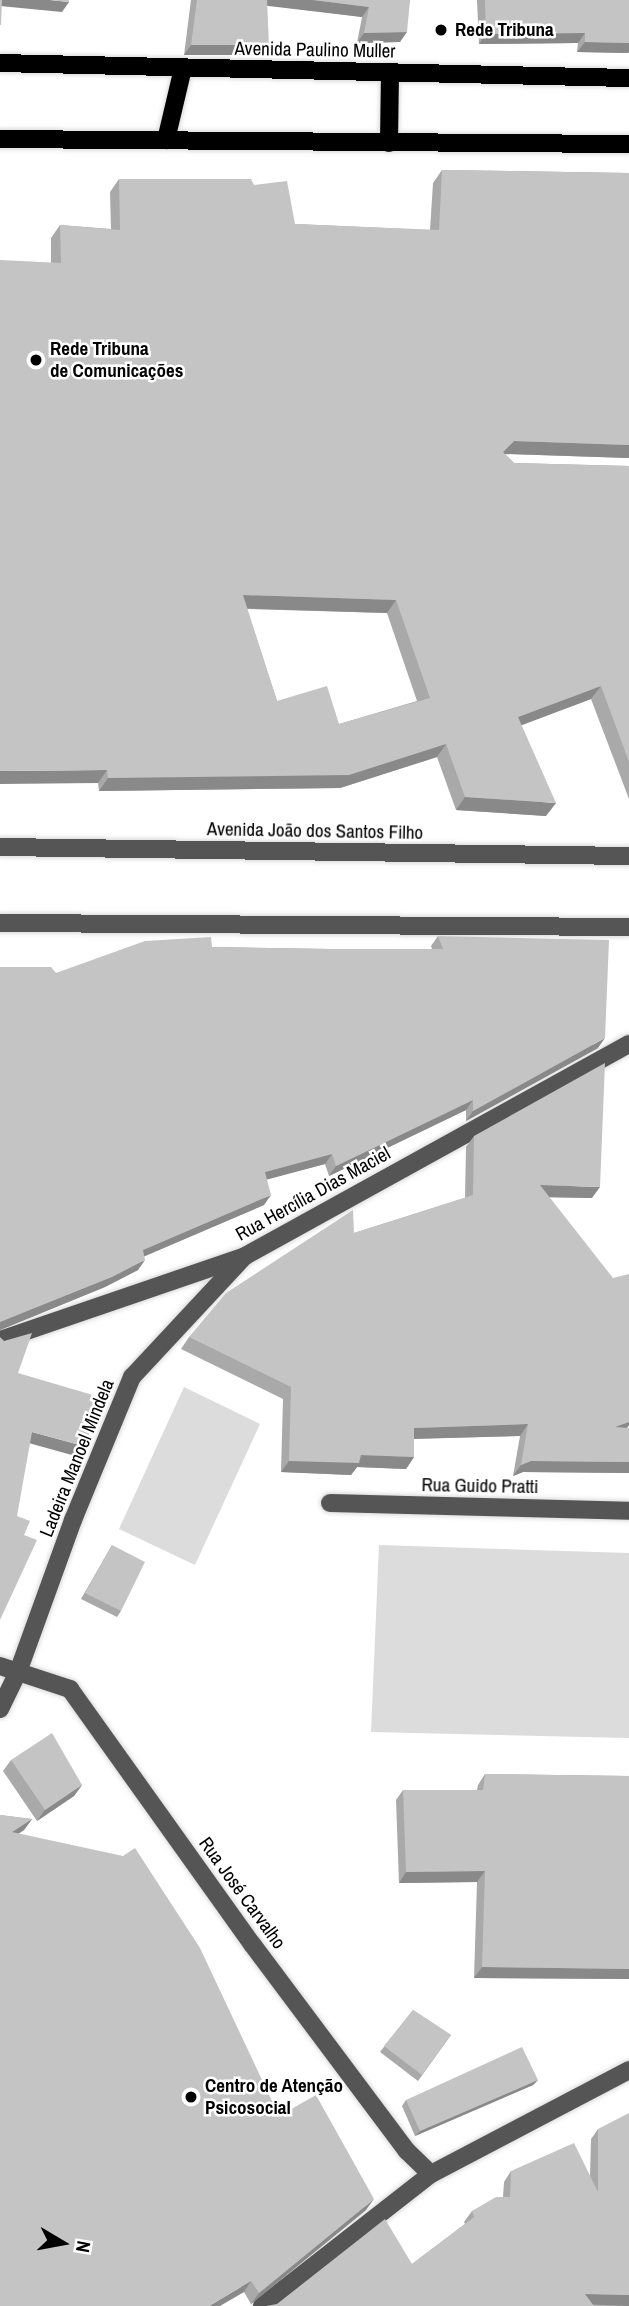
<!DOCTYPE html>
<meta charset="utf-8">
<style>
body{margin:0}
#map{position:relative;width:629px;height:2306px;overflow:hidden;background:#fff;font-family:"Archivo Narrow",sans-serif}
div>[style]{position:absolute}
.green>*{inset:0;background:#dcdcdc}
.roads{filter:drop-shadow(0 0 2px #dbdbdb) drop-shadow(0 0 2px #dbdbdb)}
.minor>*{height:18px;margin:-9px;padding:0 9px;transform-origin:9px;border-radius:9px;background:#555}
.major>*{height:18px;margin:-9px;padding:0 9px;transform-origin:9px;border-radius:9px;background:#000}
.wall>*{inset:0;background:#a9a9a9}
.shaded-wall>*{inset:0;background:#898989}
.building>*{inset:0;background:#c4c4c4}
.dots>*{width:19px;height:19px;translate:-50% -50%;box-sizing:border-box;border:4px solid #fff;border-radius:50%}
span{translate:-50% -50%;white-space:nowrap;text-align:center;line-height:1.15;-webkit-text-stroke:5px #fff;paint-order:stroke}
.poi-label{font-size:19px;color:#000;font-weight:700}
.left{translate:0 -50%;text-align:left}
.street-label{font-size:19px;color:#000}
.north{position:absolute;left:28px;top:2208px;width:70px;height:70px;-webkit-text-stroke:5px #fff;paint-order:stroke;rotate:100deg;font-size:19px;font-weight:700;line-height:28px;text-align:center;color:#000}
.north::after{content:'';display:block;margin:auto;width:24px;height:32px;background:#000;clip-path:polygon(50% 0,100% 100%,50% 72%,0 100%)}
</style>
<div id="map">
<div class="green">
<div style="clip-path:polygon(184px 1387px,260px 1424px,195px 1565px,119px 1529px)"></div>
<div style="clip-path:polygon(379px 1545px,629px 1553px,629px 1738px,371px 1732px)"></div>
</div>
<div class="roads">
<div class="minor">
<div style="left:0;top:847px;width:629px;rotate:0.82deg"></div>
<div style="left:0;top:923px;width:629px;rotate:0.36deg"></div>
<div style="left:0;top:1340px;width:259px;rotate:-18.9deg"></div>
<div style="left:245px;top:1256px;width:439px;rotate:-28.9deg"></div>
<div style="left:330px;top:1503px;width:299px;rotate:1.5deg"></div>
<div style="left:0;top:1666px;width:74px;rotate:18.2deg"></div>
<div style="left:70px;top:1689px;width:313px;rotate:54.5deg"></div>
<div style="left:252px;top:1944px;width:259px;rotate:53.2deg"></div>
<div style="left:407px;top:2151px;width:33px;rotate:44deg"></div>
<div style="left:0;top:1709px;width:41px;rotate:-64.1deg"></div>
<div style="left:18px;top:1672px;width:162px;rotate:-70.1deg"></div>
<div style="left:73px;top:1520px;width:155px;rotate:-67.6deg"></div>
<div style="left:132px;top:1377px;width:161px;rotate:-47deg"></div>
<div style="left:262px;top:2306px;width:214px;rotate:-38deg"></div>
<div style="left:431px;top:2174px;width:224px;rotate:-27.7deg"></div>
</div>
<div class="major">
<div style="left:0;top:63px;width:629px;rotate:1.37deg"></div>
<div style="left:0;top:139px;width:629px;rotate:0.46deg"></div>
<div style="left:166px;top:140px;width:74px;rotate:-76.7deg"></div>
<div style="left:389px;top:143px;width:70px;rotate:-89.2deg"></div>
</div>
</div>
<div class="wall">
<div style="clip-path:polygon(191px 0,410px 0,400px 42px,357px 43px,362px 17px,267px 5px,262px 55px,184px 55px)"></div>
<div style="clip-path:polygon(477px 0,629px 0,629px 52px,628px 53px,577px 52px,578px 43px,479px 44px)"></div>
<div style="clip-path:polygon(evenodd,442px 170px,629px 173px,629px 458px,505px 454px,514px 463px,629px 466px,629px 799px,591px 699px,521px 725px,546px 816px,456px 810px,437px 757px,340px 788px,99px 791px,98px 783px,51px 262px,51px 238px,60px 225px,111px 229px,110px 192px,119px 179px,254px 185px,295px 224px,430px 230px,433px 183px,442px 170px,247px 609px,387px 613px,417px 701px,339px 724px,277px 701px,247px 609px)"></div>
<div style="clip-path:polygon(438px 936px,598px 1048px,466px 1121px,466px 1110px,329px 1176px,325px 1164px,267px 1179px,264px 1205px,144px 1256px,138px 1270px,105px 1287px,0 1330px,0 967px,56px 973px,212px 947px,331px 949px,432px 949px,431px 946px)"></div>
<div style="clip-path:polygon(474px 1136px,592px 1198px,549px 1197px,629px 1425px,627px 1428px,629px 1428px,629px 1473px,523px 1472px,513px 1476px,520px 1436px,414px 1439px,414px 1457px,406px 1469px,357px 1467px,351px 1475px,281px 1472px,283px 1399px,181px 1349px,189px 1337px,354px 1233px,465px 1198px,466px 1147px)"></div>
<div style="clip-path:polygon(112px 1545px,121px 1611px,117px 1617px,81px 1599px)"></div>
<div style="clip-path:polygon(11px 1760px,82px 1785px,74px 1796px,37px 1821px,3px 1771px)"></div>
<div style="clip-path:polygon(485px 1774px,629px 1776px,629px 1979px,474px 1978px,477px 1882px,399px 1883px,396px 1800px,403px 1790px,477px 1790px,478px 1785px)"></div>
<div style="clip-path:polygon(0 1815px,32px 1819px,24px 1830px,18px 1834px,366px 2210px,251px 2304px,244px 2292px)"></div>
<div style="clip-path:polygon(413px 2010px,451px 2035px,418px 2081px,380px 2052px)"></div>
<div style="clip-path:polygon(538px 2080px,533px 2085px,415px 2136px,402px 2106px,406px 2100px)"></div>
<div style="clip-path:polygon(598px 2129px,629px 2306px,277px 2304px,412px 2264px,465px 2224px,464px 2222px,472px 2211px,503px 2197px,504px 2182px,511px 2171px,590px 2177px,591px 2139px)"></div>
</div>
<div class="shaded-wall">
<div style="clip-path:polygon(0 0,50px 0,69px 2px,62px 12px,0 6px)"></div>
<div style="clip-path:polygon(263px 0,313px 0,369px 7px,362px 17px,260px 5px)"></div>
<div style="clip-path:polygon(407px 32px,400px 42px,357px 43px,364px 33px)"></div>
<div style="clip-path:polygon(585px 33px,578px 43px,479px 44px,486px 34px)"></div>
<div style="clip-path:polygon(585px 42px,629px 43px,629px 52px,628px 53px,577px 52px)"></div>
<div style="clip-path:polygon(191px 45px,269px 45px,262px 55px,184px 55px)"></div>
<div style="clip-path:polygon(514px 441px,629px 445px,629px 458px,505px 454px,494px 465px,503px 452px)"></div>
<div style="clip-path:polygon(243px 595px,396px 600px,387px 613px,234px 608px)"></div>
<div style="clip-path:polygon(601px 686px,591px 699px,509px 730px,518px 717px)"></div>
<div style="clip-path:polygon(446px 744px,437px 757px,340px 788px,99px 791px,108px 778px)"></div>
<div style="clip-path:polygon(107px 770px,98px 783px,0 784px,0 771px)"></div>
<div style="clip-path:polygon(465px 797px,556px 803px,546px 816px,456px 810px)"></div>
<div style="clip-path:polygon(605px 1038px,598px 1048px,466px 1121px,473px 1111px)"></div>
<div style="clip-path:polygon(473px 1100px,466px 1110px,329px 1176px,336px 1166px)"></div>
<div style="clip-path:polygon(332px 1154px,325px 1164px,258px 1182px,265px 1172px)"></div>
<div style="clip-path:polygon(540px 1185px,600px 1187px,592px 1198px,532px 1197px)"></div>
<div style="clip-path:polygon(271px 1195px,264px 1205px,136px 1260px,143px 1250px)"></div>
<div style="clip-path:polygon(145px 1260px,138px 1270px,105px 1287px,0 1330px,0 1322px)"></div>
<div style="clip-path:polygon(629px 1422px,629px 1425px,624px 1432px,615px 1427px)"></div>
<div style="clip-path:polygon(528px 1424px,520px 1436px,406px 1439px,414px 1428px)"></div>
<div style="clip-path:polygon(32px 1432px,87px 1447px,79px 1457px,25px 1442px)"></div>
<div style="clip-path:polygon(361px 1455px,414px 1457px,406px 1469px,357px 1467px,351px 1475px,281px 1472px,289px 1461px)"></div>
<div style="clip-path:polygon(531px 1461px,629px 1462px,629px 1473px,523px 1472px,513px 1476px,521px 1465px)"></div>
<div style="clip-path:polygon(82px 1785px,74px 1796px,37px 1821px,45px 1810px)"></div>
<div style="clip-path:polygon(32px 1819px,24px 1830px,4px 1843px,12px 1832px)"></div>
<div style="clip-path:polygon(485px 1871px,477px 1882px,399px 1883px,406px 1872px)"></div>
<div style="clip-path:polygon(482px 1967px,629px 1969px,629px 1979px,474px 1978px)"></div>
<div style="clip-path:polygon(538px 2080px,533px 2085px,415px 2136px,420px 2131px)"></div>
<div style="clip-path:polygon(374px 2199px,366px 2210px,251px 2304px,259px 2293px)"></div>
<div style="clip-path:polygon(251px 2281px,244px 2292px,220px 2306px,209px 2306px)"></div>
<div style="clip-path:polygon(585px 2294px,629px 2295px,629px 2306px,578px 2304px)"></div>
</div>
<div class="building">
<div style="clip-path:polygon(0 0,2px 0,1px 25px,0 25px)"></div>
<div style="clip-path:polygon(50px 0,69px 0,69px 2px)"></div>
<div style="clip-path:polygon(197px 0,267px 0,269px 45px,191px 45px)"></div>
<div style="clip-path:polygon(313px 0,410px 0,407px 32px,364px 33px,369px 7px)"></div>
<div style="clip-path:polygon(485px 0,629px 0,629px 43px,585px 42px,585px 33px,486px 34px)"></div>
<div style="clip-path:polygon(evenodd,442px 170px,629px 173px,629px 445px,514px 441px,503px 452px,514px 463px,629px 466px,629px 762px,601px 686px,518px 717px,556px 803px,465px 797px,446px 744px,349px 775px,108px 778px,107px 770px,0 771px,0 260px,61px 263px,60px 225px,120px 230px,119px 179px,251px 179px,254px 185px,287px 181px,295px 224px,439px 230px,442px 170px,243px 595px,396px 600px,430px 698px,339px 724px,327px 686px,277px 701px,243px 595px)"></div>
<div style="clip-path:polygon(438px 936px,609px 940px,605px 1038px,473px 1111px,473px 1100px,336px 1166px,332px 1154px,265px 1172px,271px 1195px,143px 1250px,145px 1260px,112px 1277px,0 1322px,0 967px,51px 967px,56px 973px,145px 941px,211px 937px,212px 947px,331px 949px,443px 949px)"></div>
<div style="clip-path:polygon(605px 1063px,600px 1187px,540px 1185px,613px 1278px,629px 1274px,629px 1422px,615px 1427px,629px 1428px,629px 1462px,531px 1461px,521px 1465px,528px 1424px,414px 1428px,414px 1457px,361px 1455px,359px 1463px,289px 1461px,291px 1387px,189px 1337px,226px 1293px,353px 1210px,354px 1233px,473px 1195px,474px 1136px)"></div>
<div style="clip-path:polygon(32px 1333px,18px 1373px,96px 1396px,87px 1447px,32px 1432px,17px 1516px,30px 1521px,24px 1535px,37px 1540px,0 1620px,0 1337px,4px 1341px)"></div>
<div style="clip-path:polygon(112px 1545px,145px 1562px,121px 1611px,85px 1593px)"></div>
<div style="clip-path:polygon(52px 1733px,82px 1785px,45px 1810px,11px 1760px)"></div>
<div style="clip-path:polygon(485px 1774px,629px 1776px,629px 1969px,482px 1967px,485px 1871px,406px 1872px,403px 1790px,483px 1790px)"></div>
<div style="clip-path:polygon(0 1815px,32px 1819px,12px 1832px,123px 1856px,135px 1848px,200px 1948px,279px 2116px,316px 2095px,374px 2199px,259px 2293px,251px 2281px,209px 2306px,0 2306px)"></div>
<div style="clip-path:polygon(413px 2010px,451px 2035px,422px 2075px,384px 2046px)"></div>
<div style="clip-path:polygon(522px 2047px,538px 2080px,420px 2131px,406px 2100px)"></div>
<div style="clip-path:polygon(629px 2113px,629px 2295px,585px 2294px,594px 2306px,266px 2306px,277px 2304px,385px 2219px,412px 2264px,474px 2217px,472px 2211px,496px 2197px,510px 2197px,511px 2171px,574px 2143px,598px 2192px,598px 2129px)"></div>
</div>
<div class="dots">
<div style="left:441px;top:30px;background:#000"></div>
<div style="left:36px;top:360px;background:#000"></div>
<div style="left:191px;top:2097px;background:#000"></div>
</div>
<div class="poi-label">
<span class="left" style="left:455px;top:30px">Rede Tribuna</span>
<span class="left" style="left:50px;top:360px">Rede Tribuna<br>de Comunicações</span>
<span class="left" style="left:205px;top:2097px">Centro de Atenção<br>Psicosocial</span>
</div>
<div class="street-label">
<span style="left:315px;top:50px;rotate:1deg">Avenida Paulino Muller</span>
<span style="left:315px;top:831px;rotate:1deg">Avenida João dos Santos Filho</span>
<span style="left:313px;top:1194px;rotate:-29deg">Rua Hercília Dias Maciel</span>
<span style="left:77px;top:1458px;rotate:-68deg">Ladeira Manoel Mindela</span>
<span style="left:480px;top:1486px;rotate:1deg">Rua Guido Pratti</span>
<span style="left:242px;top:1893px;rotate:54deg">Rua José Carvalho</span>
</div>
<div class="north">N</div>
</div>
